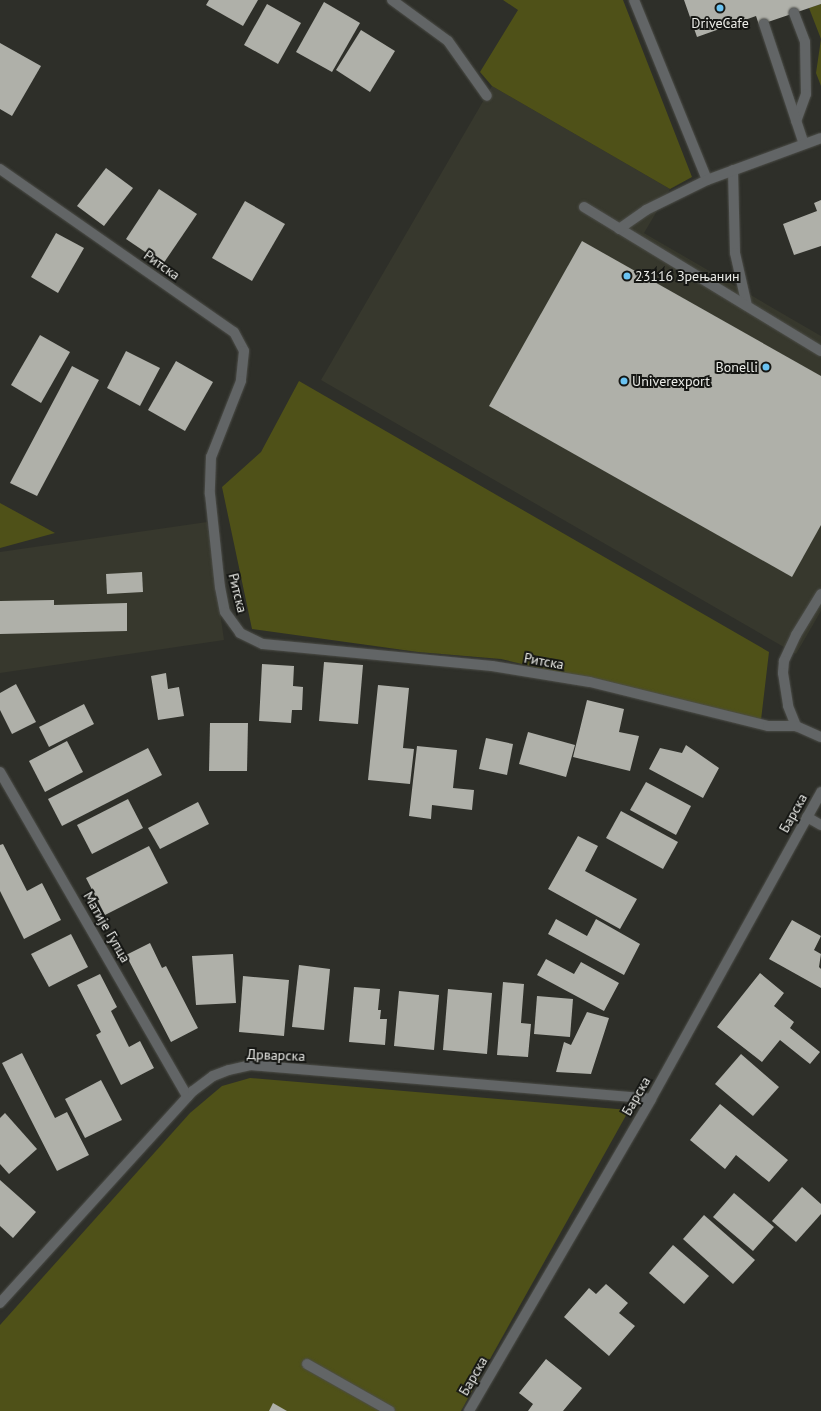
<!DOCTYPE html>
<meta charset="utf-8">
<style>
body{margin:0}
#map{position:relative;width:821px;height:1411px;overflow:hidden;background:#2e2f29;font-family:"PT Sans",sans-serif}
div>[style]{position:absolute}
.built>*{inset:0;background:#37382d}
.green>*{inset:0;background:#4f5118}
.building>*{inset:0;background:#afb0a9}
.roads{filter:drop-shadow(0 0 1px #4c4d48) drop-shadow(0 0 1px #4c4d48)}
.service>*{height:10px;margin:-5px;padding:0 5px;transform-origin:5px;border-radius:5px;background:#626566}
.minor>*{height:10px;margin:-5px;padding:0 5px;transform-origin:5px;border-radius:5px;background:#626566}
.tertiary>*{height:10px;margin:-5px;padding:0 5px;transform-origin:5px;border-radius:5px;background:#626566}
.dots>*{width:11px;height:11px;translate:-50% -50%;box-sizing:border-box;border:2px solid #161714;border-radius:50%}
span{translate:-50% -50%;white-space:nowrap;text-align:center;line-height:1.15;-webkit-text-stroke:4px #161714;paint-order:stroke}
.poi-label{font-size:14px;color:#ebece8}
.left{translate:0 -50%;text-align:left}
.right{translate:-100% -50%;text-align:right}
.street-label{font-size:14px;color:#ebece8}
</style>
<div id="map">
<div class="built">
<div style="clip-path:polygon(492px 86px,670px 189px,644px 233px,821px 336px,821px 611px,796px 654px,321px 380px)"></div>
<div style="clip-path:polygon(207px 522px,224px 640px,0 673px,0 552px)"></div>
</div>
<div class="green">
<div style="clip-path:polygon(503px 0,623px 0,692px 177px,670px 189px,492px 86px,480px 72px,518px 10px)"></div>
<div style="clip-path:polygon(821px 4px,821px 86px,816px 73px,821px 39px,809px 8px)"></div>
<div style="clip-path:polygon(299px 381px,769px 652px,761px 720px,501px 659px,418px 652px,252px 629px,222px 487px,261px 452px)"></div>
<div style="clip-path:polygon(0 503px,55px 533px,0 548px)"></div>
<div style="clip-path:polygon(250px 1078px,629px 1110px,461px 1411px,0 1411px,0 1325px,190px 1113px,222px 1086px)"></div>
</div>
<div class="building">
<div style="clip-path:polygon(209px 0,258px 0,243px 26px,206px 5px)"></div>
<div style="clip-path:polygon(684px 0,821px 0,821px 4px,759px 25px,756px 16px,697px 37px)"></div>
<div style="clip-path:polygon(324px 2px,360px 23px,332px 72px,296px 52px)"></div>
<div style="clip-path:polygon(267px 4px,301px 23px,278px 64px,244px 45px)"></div>
<div style="clip-path:polygon(361px 30px,395px 51px,370px 92px,336px 70px)"></div>
<div style="clip-path:polygon(0 43px,41px 66px,12px 116px,0 109px)"></div>
<div style="clip-path:polygon(106px 168px,133px 188px,104px 226px,77px 206px)"></div>
<div style="clip-path:polygon(159px 189px,197px 214px,163px 264px,126px 239px)"></div>
<div style="clip-path:polygon(821px 200px,821px 246px,794px 255px,783px 224px,817px 211px,814px 203px)"></div>
<div style="clip-path:polygon(245px 201px,285px 224px,252px 281px,212px 258px)"></div>
<div style="clip-path:polygon(56px 233px,84px 248px,58px 293px,31px 277px)"></div>
<div style="clip-path:polygon(582px 241px,821px 376px,821px 525px,792px 577px,489px 406px)"></div>
<div style="clip-path:polygon(40px 335px,70px 352px,41px 403px,11px 385px)"></div>
<div style="clip-path:polygon(126px 351px,160px 368px,140px 406px,107px 388px)"></div>
<div style="clip-path:polygon(176px 361px,213px 382px,185px 431px,148px 410px)"></div>
<div style="clip-path:polygon(72px 366px,99px 380px,37px 496px,10px 483px)"></div>
<div style="clip-path:polygon(142px 572px,143px 592px,107px 594px,106px 574px)"></div>
<div style="clip-path:polygon(54px 600px,54px 605px,127px 603px,127px 631px,0 634px,0 601px)"></div>
<div style="clip-path:polygon(324px 662px,363px 665px,358px 724px,319px 721px)"></div>
<div style="clip-path:polygon(262px 664px,294px 666px,293px 686px,303px 687px,302px 710px,292px 710px,291px 723px,259px 721px)"></div>
<div style="clip-path:polygon(166px 673px,168px 689px,179px 687px,184px 716px,158px 720px,151px 676px)"></div>
<div style="clip-path:polygon(16px 684px,36px 722px,12px 734px,0 710px,0 693px)"></div>
<div style="clip-path:polygon(378px 685px,409px 688px,403px 748px,414px 749px,410px 784px,368px 780px)"></div>
<div style="clip-path:polygon(587px 700px,624px 709px,619px 732px,639px 736px,630px 771px,573px 757px)"></div>
<div style="clip-path:polygon(84px 704px,94px 724px,49px 747px,39px 727px)"></div>
<div style="clip-path:polygon(210px 723px,248px 723px,247px 771px,209px 771px)"></div>
<div style="clip-path:polygon(528px 732px,575px 745px,566px 777px,519px 764px)"></div>
<div style="clip-path:polygon(486px 738px,513px 744px,507px 775px,479px 769px)"></div>
<div style="clip-path:polygon(67px 741px,83px 772px,45px 792px,29px 761px)"></div>
<div style="clip-path:polygon(686px 745px,719px 768px,703px 798px,649px 769px,660px 748px,682px 753px)"></div>
<div style="clip-path:polygon(417px 746px,457px 750px,453px 788px,474px 790px,472px 810px,432px 805px,431px 819px,409px 816px)"></div>
<div style="clip-path:polygon(148px 748px,162px 775px,62px 826px,48px 799px)"></div>
<div style="clip-path:polygon(646px 782px,691px 806px,676px 835px,630px 810px)"></div>
<div style="clip-path:polygon(128px 799px,143px 828px,92px 854px,77px 825px)"></div>
<div style="clip-path:polygon(198px 802px,209px 824px,160px 849px,148px 828px)"></div>
<div style="clip-path:polygon(621px 811px,678px 842px,663px 869px,606px 838px)"></div>
<div style="clip-path:polygon(578px 836px,598px 846px,585px 871px,637px 899px,620px 929px,548px 889px)"></div>
<div style="clip-path:polygon(3px 844px,27px 891px,42px 883px,61px 920px,24px 939px,0 891px,0 845px)"></div>
<div style="clip-path:polygon(149px 846px,168px 883px,105px 915px,86px 878px)"></div>
<div style="clip-path:polygon(556px 919px,587px 936px,596px 919px,640px 944px,624px 975px,548px 934px)"></div>
<div style="clip-path:polygon(792px 920px,821px 936px,814px 950px,821px 954px,819px 967px,821px 969px,821px 988px,769px 959px)"></div>
<div style="clip-path:polygon(71px 934px,88px 967px,49px 987px,31px 954px)"></div>
<div style="clip-path:polygon(150px 943px,162px 968px,166px 966px,198px 1028px,171px 1042px,126px 955px)"></div>
<div style="clip-path:polygon(233px 954px,236px 1003px,196px 1005px,192px 956px)"></div>
<div style="clip-path:polygon(546px 959px,574px 974px,581px 962px,619px 983px,604px 1011px,537px 975px)"></div>
<div style="clip-path:polygon(299px 965px,330px 969px,324px 1030px,292px 1027px)"></div>
<div style="clip-path:polygon(760px 973px,784px 993px,774px 1006px,794px 1022px,790px 1028px,820px 1052px,810px 1064px,780px 1040px,762px 1062px,717px 1027px)"></div>
<div style="clip-path:polygon(100px 974px,117px 1007px,111px 1011px,129px 1047px,140px 1041px,154px 1068px,121px 1085px,96px 1035px,101px 1032px,77px 985px)"></div>
<div style="clip-path:polygon(243px 976px,289px 980px,284px 1036px,239px 1032px)"></div>
<div style="clip-path:polygon(503px 982px,524px 984px,521px 1023px,531px 1024px,528px 1057px,497px 1055px)"></div>
<div style="clip-path:polygon(354px 987px,380px 989px,378px 1010px,381px 1010px,380px 1019px,387px 1019px,385px 1045px,349px 1042px)"></div>
<div style="clip-path:polygon(448px 989px,492px 993px,487px 1054px,443px 1050px)"></div>
<div style="clip-path:polygon(399px 991px,439px 995px,434px 1050px,394px 1046px)"></div>
<div style="clip-path:polygon(537px 996px,573px 999px,570px 1037px,534px 1034px)"></div>
<div style="clip-path:polygon(587px 1012px,609px 1018px,591px 1074px,556px 1072px,564px 1042px,571px 1045px)"></div>
<div style="clip-path:polygon(22px 1053px,55px 1118px,67px 1112px,89px 1155px,57px 1171px,2px 1063px)"></div>
<div style="clip-path:polygon(741px 1054px,779px 1087px,753px 1116px,715px 1084px)"></div>
<div style="clip-path:polygon(101px 1080px,122px 1120px,85px 1138px,65px 1099px)"></div>
<div style="clip-path:polygon(720px 1104px,788px 1160px,769px 1182px,736px 1155px,725px 1169px,690px 1140px)"></div>
<div style="clip-path:polygon(5px 1113px,37px 1149px,9px 1174px,0 1164px,0 1118px)"></div>
<div style="clip-path:polygon(0 1180px,36px 1212px,13px 1238px,0 1226px)"></div>
<div style="clip-path:polygon(802px 1187px,821px 1204px,821px 1214px,796px 1242px,772px 1221px)"></div>
<div style="clip-path:polygon(734px 1193px,774px 1227px,753px 1251px,713px 1217px)"></div>
<div style="clip-path:polygon(704px 1215px,755px 1260px,733px 1284px,683px 1239px)"></div>
<div style="clip-path:polygon(673px 1245px,709px 1276px,684px 1304px,649px 1273px)"></div>
<div style="clip-path:polygon(606px 1284px,628px 1303px,619px 1313px,635px 1326px,609px 1356px,564px 1317px,589px 1288px,596px 1294px)"></div>
<div style="clip-path:polygon(546px 1359px,582px 1388px,563px 1411px,528px 1411px,533px 1404px,519px 1393px)"></div>
<div style="clip-path:polygon(273px 1403px,287px 1411px,269px 1411px)"></div>
</div>
<div class="roads">
<div class="service">
<div style="left:634px;top:0;width:194px;rotate:67.9deg"></div>
<div style="left:794px;top:13px;width:31px;rotate:69deg"></div>
<div style="left:805px;top:42px;width:52px;rotate:88.9deg"></div>
<div style="left:806px;top:94px;width:29px;rotate:110deg"></div>
<div style="left:764px;top:24px;width:126px;rotate:71.6deg"></div>
<div style="left:733px;top:170px;width:83px;rotate:88.6deg"></div>
<div style="left:735px;top:253px;width:54px;rotate:77.2deg"></div>
<div style="left:584px;top:207px;width:277px;rotate:31.3deg"></div>
<div style="left:619px;top:229px;width:33px;rotate:-35deg"></div>
<div style="left:646px;top:210px;width:68px;rotate:-26.2deg"></div>
<div style="left:707px;top:180px;width:121px;rotate:-20.2deg"></div>
<div style="left:821px;top:594px;width:48px;rotate:121.4deg"></div>
<div style="left:796px;top:635px;width:29px;rotate:115deg"></div>
<div style="left:784px;top:661px;width:12px;rotate:95deg"></div>
<div style="left:783px;top:673px;width:33px;rotate:81deg"></div>
<div style="left:788px;top:706px;width:22px;rotate:68deg"></div>
<div style="left:796px;top:726px;width:27px;rotate:24deg"></div>
<div style="left:307px;top:1364px;width:95px;rotate:29.5deg"></div>
</div>
<div class="minor">
<div style="left:392px;top:0;width:69px;rotate:36.2deg"></div>
<div style="left:448px;top:41px;width:67px;rotate:54.7deg"></div>
<div style="left:0;top:169px;width:285px;rotate:34.9deg"></div>
<div style="left:234px;top:332px;width:21px;rotate:62deg"></div>
<div style="left:244px;top:351px;width:30px;rotate:96deg"></div>
<div style="left:241px;top:381px;width:82px;rotate:111.5deg"></div>
<div style="left:211px;top:457px;width:37px;rotate:92deg"></div>
<div style="left:210px;top:494px;width:94px;rotate:83.9deg"></div>
<div style="left:220px;top:587px;width:25px;rotate:79deg"></div>
<div style="left:225px;top:612px;width:26px;rotate:54deg"></div>
<div style="left:240px;top:633px;width:25px;rotate:26deg"></div>
<div style="left:263px;top:644px;width:230px;rotate:5.5deg"></div>
<div style="left:492px;top:666px;width:99px;rotate:9.3deg"></div>
<div style="left:590px;top:682px;width:183px;rotate:13.9deg"></div>
<div style="left:768px;top:726px;width:28px"></div>
<div style="left:0;top:772px;width:375px;rotate:60deg"></div>
<div style="left:807px;top:817px;width:16px;rotate:30deg"></div>
<div style="left:0;top:1303px;width:287px;rotate:-47.7deg"></div>
<div style="left:193px;top:1091px;width:25px;rotate:-37deg"></div>
<div style="left:213px;top:1076px;width:17px;rotate:-21deg"></div>
<div style="left:229px;top:1070px;width:22px;rotate:-13deg"></div>
<div style="left:250px;top:1065px;width:402px;rotate:4.8deg"></div>
</div>
<div class="tertiary">
<div style="left:469px;top:1411px;width:361px;rotate:-59.7deg"></div>
<div style="left:651px;top:1099px;width:351px;rotate:-61deg"></div>
</div>
</div>
<div class="dots">
<div style="left:720px;top:8px;background:#6bc3f2"></div>
<div style="left:627px;top:276px;background:#6bc3f2"></div>
<div style="left:766px;top:367px;background:#6bc3f2"></div>
<div style="left:624px;top:381px;background:#6bc3f2"></div>
</div>
<div class="poi-label">
<span style="left:720px;top:23px">DriveCafe</span>
<span class="left" style="left:635px;top:276px">23116 Зрењанин</span>
<span class="right" style="left:758px;top:367px">Bonelli</span>
<span class="left" style="left:632px;top:381px">Univerexport</span>
</div>
<div class="street-label">
<span style="left:162px;top:265px;rotate:35deg">Ритска</span>
<span style="left:238px;top:593px;rotate:76deg">Ритска</span>
<span style="left:544px;top:661px;rotate:10deg">Ритска</span>
<span style="left:793px;top:813px;rotate:-61deg">Барска</span>
<span style="left:107px;top:927px;rotate:60deg">Матије Гупца</span>
<span style="left:276px;top:1055px;rotate:2deg">Дрварска</span>
<span style="left:636px;top:1096px;rotate:-60deg">Барска</span>
<span style="left:473px;top:1376px;rotate:-60deg">Барска</span>
</div>
</div>
